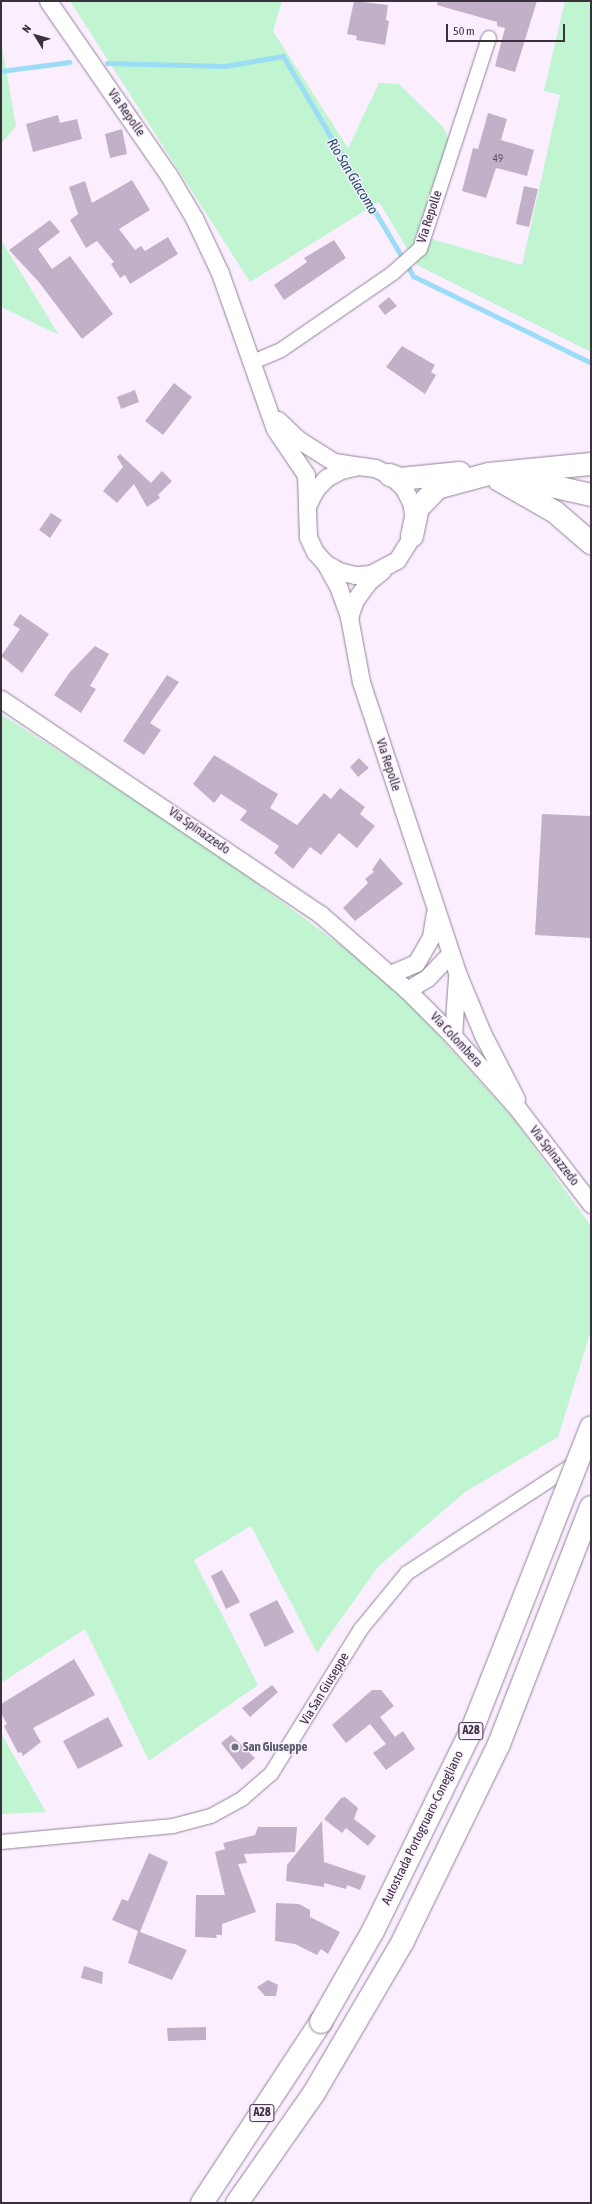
<!DOCTYPE html>
<style>
body{margin:0}
#map{position:relative;width:592px;height:2204px;overflow:hidden;background:#fbefff;font-family:"Asap Condensed",sans-serif}
div>[style]{position:absolute}
.green>*{inset:0;background:#c1f5d2}
.stream>*{height:5px;margin:-2.5px;padding:0 2.5px;transform-origin:2.5px;border-radius:2.5px;background:#9bdcf6}
.building>*{inset:0;background:#c2b0c8}
.roads{filter:drop-shadow(0 0 1px #928198) drop-shadow(0 0 1px #928198)}
.minor>*{height:14px;margin:-7px;padding:0 7px;transform-origin:7px;border-radius:7px;background:#fff}
.tertiary>*{height:17px;margin:-8.5px;padding:0 8.5px;transform-origin:8.5px;border-radius:8.5px;background:#fff}
.motorway>*{height:22px;margin:-11px;padding:0 11px;transform-origin:11px;border-radius:11px;background:#fff}
.bridges{filter:drop-shadow(0 0 1px #928198) drop-shadow(0 0 1px #928198)}
.motorway-bridge>*{height:22px;margin:-11px;padding:0 11px;transform-origin:11px;border-radius:11px;background:#fff}
.dots>*{width:11px;height:11px;translate:-50% -50%;box-sizing:border-box;border:2px solid #fbefff;border-radius:50%}
span{translate:-50% -50%;white-space:nowrap;text-align:center;line-height:1.15;-webkit-text-stroke:3px #fbefff;paint-order:stroke}
.number-label{font-size:11px;color:#5b525f}
.number-label span{-webkit-text-stroke-width:0}
.shield-label span{padding:1px 3px;background:#fbefff;border:1px solid;border-radius:3px;-webkit-text-stroke-width:0}
.shield-label{font-size:12px;color:#39323c;font-weight:700}
.street-label{font-size:13px;color:#39323c}
.worship-label{font-size:13px;color:#5b616d;font-weight:700}
.left{translate:0 -50%;text-align:left}
.water-label{font-size:14px;color:#1a5062;font-style:italic}
.frame{position:absolute;inset:0;border:2px solid #39323c;pointer-events:none}
.north{position:absolute;left:16px;top:16px;width:40px;height:40px;-webkit-text-stroke:3px #fbefff;paint-order:stroke;rotate:307deg;font-size:11px;font-weight:700;line-height:16px;text-align:center;color:#39323c}
.north::after{content:'';display:block;margin:auto;width:14px;height:18px;background:#39323c;clip-path:polygon(50% 0,100% 100%,50% 72%,0 100%)}
.scale{position:absolute;left:446px;top:24px;width:119px;height:18px;box-sizing:border-box;border:2px solid #39323c;border-top:0;padding-left:5px;font-size:12px;line-height:14px;white-space:nowrap;color:#39323c;-webkit-text-stroke:3px #fbefff;paint-order:stroke}
</style>
<div id="map">
<div class="green">
<div style="clip-path:polygon(70px 1px,282px 1px,273px 31px,348px 148px,379px 83px,399px 84px,443px 127px,450px 142px,418px 235px,522px 265px,560px 95px,544px 91px,565px 1px,591px 1px,591px 352px,417px 265px,379px 202px,250px 282px)"></div>
<div style="clip-path:polygon(1px 40px,16px 126px,1px 144px)"></div>
<div style="clip-path:polygon(1px 240px,59px 335px,1px 307px)"></div>
<div style="clip-path:polygon(1px 714px,211px 849px,389px 981px,513px 1118px,591px 1226px,591px 1331px,558px 1437px,465px 1492px,378px 1567px,317px 1653px,251px 1526px,194px 1560px,258px 1685px,149px 1761px,85px 1629px,1px 1683px)"></div>
<div style="clip-path:polygon(1px 1733px,46px 1812px,1px 1814px)"></div>
</div>
<div class="stream">
<div style="left:107px;top:63px;width:118px;rotate:1.5deg"></div>
<div style="left:225px;top:66px;width:59px;rotate:-9.8deg"></div>
<div style="left:283px;top:56px;width:256px;rotate:59.4deg"></div>
<div style="left:413px;top:276px;width:198px;rotate:26deg"></div>
<div style="left:1px;top:71px;width:69px;rotate:-7.5deg"></div>
</div>
<div class="building">
<div style="clip-path:polygon(354px 1px,388px 5px,386px 20px,389px 21px,385px 45px,356px 40px,357px 36px,347px 34px)"></div>
<div style="clip-path:polygon(438px 1px,537px 1px,515px 72px,495px 66px,505px 28px,497px 26px,497px 22px,437px 5px)"></div>
<div style="clip-path:polygon(488px 113px,507px 119px,501px 140px,534px 150px,527px 176px,496px 168px,486px 198px,462px 191px,473px 148px,478px 149px)"></div>
<div style="clip-path:polygon(58px 115px,60px 123px,77px 119px,82px 139px,33px 152px,26px 124px)"></div>
<div style="clip-path:polygon(122px 129px,127px 154px,110px 158px,105px 134px)"></div>
<div style="clip-path:polygon(132px 180px,150px 210px,119px 229px,135px 250px,141px 246px,145px 251px,168px 237px,178px 254px,130px 284px,125px 275px,120px 278px,111px 264px,114px 262px,97px 241px,86px 248px,70px 220px,78px 214px,69px 187px,85px 181px,92px 203px)"></div>
<div style="clip-path:polygon(524px 186px,538px 189px,529px 227px,516px 224px)"></div>
<div style="clip-path:polygon(50px 220px,60px 232px,38px 249px,52px 269px,70px 256px,113px 314px,82px 339px,38px 281px,9px 250px)"></div>
<div style="clip-path:polygon(334px 240px,346px 258px,284px 300px,274px 285px,307px 262px,304px 258px)"></div>
<div style="clip-path:polygon(389px 297px,397px 306px,385px 315px,378px 306px)"></div>
<div style="clip-path:polygon(402px 346px,435px 365px,431px 372px,436px 375px,425px 394px,386px 367px)"></div>
<div style="clip-path:polygon(174px 383px,192px 397px,163px 435px,145px 421px)"></div>
<div style="clip-path:polygon(135px 390px,139px 402px,121px 409px,117px 397px)"></div>
<div style="clip-path:polygon(120px 454px,151px 483px,162px 471px,172px 481px,158px 495px,160px 498px,147px 507px,134px 484px,117px 503px,103px 491px,123px 467px,117px 457px)"></div>
<div style="clip-path:polygon(51px 513px,62px 520px,50px 538px,39px 530px)"></div>
<div style="clip-path:polygon(20px 614px,49px 634px,22px 673px,1px 656px,20px 629px,13px 625px)"></div>
<div style="clip-path:polygon(95px 646px,109px 654px,90px 686px,96px 689px,81px 713px,54px 695px,70px 672px)"></div>
<div style="clip-path:polygon(167px 675px,179px 682px,150px 723px,161px 730px,144px 755px,123px 741px)"></div>
<div style="clip-path:polygon(214px 755px,278px 794px,270px 808px,297px 825px,324px 793px,331px 799px,340px 788px,365px 807px,360px 814px,375px 826px,357px 848px,339px 833px,321px 855px,310px 847px,293px 869px,274px 853px,279px 846px,240px 820px,247px 811px,221px 794px,214px 803px,193px 784px)"></div>
<div style="clip-path:polygon(359px 758px,369px 768px,358px 777px,350px 767px)"></div>
<div style="clip-path:polygon(542px 814px,591px 816px,591px 938px,535px 935px)"></div>
<div style="clip-path:polygon(380px 858px,403px 884px,355px 921px,343px 908px,368px 883px,365px 879px,374px 872px,372px 870px)"></div>
<div style="clip-path:polygon(222px 1570px,240px 1602px,226px 1609px,211px 1576px)"></div>
<div style="clip-path:polygon(277px 1600px,294px 1632px,265px 1647px,249px 1614px)"></div>
<div style="clip-path:polygon(74px 1659px,95px 1695px,33px 1728px,41px 1742px,23px 1756px,21px 1752px,18px 1753px,4px 1726px,7px 1724px,1px 1713px,1px 1704px)"></div>
<div style="clip-path:polygon(272px 1685px,278px 1692px,250px 1717px,242px 1708px)"></div>
<div style="clip-path:polygon(372px 1690px,381px 1690px,394px 1706px,380px 1717px,395px 1737px,403px 1731px,415px 1749px,386px 1770px,373px 1753px,386px 1744px,370px 1724px,346px 1743px,332px 1725px)"></div>
<div style="clip-path:polygon(108px 1717px,123px 1746px,78px 1769px,63px 1741px)"></div>
<div style="clip-path:polygon(231px 1735px,255px 1758px,242px 1770px,221px 1743px)"></div>
<div style="clip-path:polygon(345px 1797px,358px 1808px,354px 1819px,376px 1836px,368px 1846px,346px 1828px,342px 1833px,324px 1819px,341px 1798px)"></div>
<div style="clip-path:polygon(322px 1821px,324px 1862px,366px 1876px,360px 1890px,347px 1885px,346px 1889px,324px 1883px,324px 1887px,286px 1881px,287px 1865px)"></div>
<div style="clip-path:polygon(258px 1827px,297px 1827px,295px 1852px,244px 1854px,247px 1863px,238px 1864px,256px 1912px,222px 1924px,222px 1935px,216px 1935px,217px 1938px,195px 1937px,196px 1895px,225px 1895px,215px 1852px,225px 1849px,223px 1843px,255px 1835px)"></div>
<div style="clip-path:polygon(149px 1853px,168px 1862px,140px 1932px,187px 1950px,172px 1980px,128px 1963px,138px 1931px,112px 1920px,122px 1899px,128px 1901px)"></div>
<div style="clip-path:polygon(276px 1903px,299px 1904px,310px 1910px,310px 1917px,340px 1932px,328px 1954px,321px 1949px,317px 1955px,295px 1944px,275px 1941px)"></div>
<div style="clip-path:polygon(84px 1966px,103px 1972px,102px 1984px,81px 1978px)"></div>
<div style="clip-path:polygon(268px 1980px,278px 1985px,276px 1996px,265px 1996px,257px 1987px)"></div>
<div style="clip-path:polygon(206px 2027px,206px 2040px,168px 2041px,167px 2028px)"></div>
</div>
<div class="roads">
<div class="minor">
<div style="left:253px;top:362px;width:30px;rotate:-23deg"></div>
<div style="left:281px;top:350px;width:136px;rotate:-34.5deg"></div>
<div style="left:393px;top:273px;width:36px;rotate:-42deg"></div>
<div style="left:420px;top:249px;width:222px;rotate:-71.9deg"></div>
<div style="left:1px;top:1842px;width:173px;rotate:-5.3deg"></div>
<div style="left:173px;top:1826px;width:39px;rotate:-15deg"></div>
<div style="left:211px;top:1816px;width:37px;rotate:-29deg"></div>
<div style="left:243px;top:1798px;width:37px;rotate:-41deg"></div>
<div style="left:271px;top:1774px;width:171px;rotate:-58.2deg"></div>
<div style="left:361px;top:1629px;width:72px;rotate:-50.6deg"></div>
<div style="left:407px;top:1573px;width:203px;rotate:-33.1deg"></div>
</div>
<div class="tertiary">
<div style="left:48px;top:1px;width:211px;rotate:55.3deg"></div>
<div style="left:168px;top:174px;width:51px;rotate:59.4deg"></div>
<div style="left:194px;top:218px;width:61px;rotate:64.7deg"></div>
<div style="left:220px;top:273px;width:165px;rotate:70.6deg"></div>
<div style="left:275px;top:429px;width:55px;rotate:56deg"></div>
<div style="left:306px;top:475px;width:31px;rotate:88deg"></div>
<div style="left:278px;top:420px;width:29px;rotate:44deg"></div>
<div style="left:299px;top:440px;width:41px;rotate:32.2deg"></div>
<div style="left:334px;top:462px;width:41px;rotate:8.3deg"></div>
<div style="left:375px;top:468px;width:17px;rotate:25deg"></div>
<div style="left:390px;top:475px;width:18px;rotate:43deg"></div>
<div style="left:403px;top:487px;width:17px;rotate:62deg"></div>
<div style="left:411px;top:502px;width:17px;rotate:80deg"></div>
<div style="left:414px;top:519px;width:17px;rotate:97deg"></div>
<div style="left:412px;top:536px;width:28px;rotate:122deg"></div>
<div style="left:397px;top:560px;width:30px;rotate:152deg"></div>
<div style="left:371px;top:574px;width:16px;rotate:176deg"></div>
<div style="left:355px;top:575px;width:16px;rotate:-166deg"></div>
<div style="left:339px;top:571px;width:16px;rotate:-150deg"></div>
<div style="left:325px;top:563px;width:15px;rotate:-132deg"></div>
<div style="left:315px;top:552px;width:17px;rotate:-115deg"></div>
<div style="left:308px;top:537px;width:31px;rotate:-92deg"></div>
<div style="left:307px;top:506px;width:18px;rotate:-63deg"></div>
<div style="left:315px;top:490px;width:16px;rotate:-47deg"></div>
<div style="left:326px;top:478px;width:17px;rotate:-28deg"></div>
<div style="left:341px;top:470px;width:17px;rotate:-13deg"></div>
<div style="left:358px;top:466px;width:17px;rotate:7deg"></div>
<div style="left:325px;top:563px;width:26px;rotate:61deg"></div>
<div style="left:338px;top:586px;width:33px;rotate:70deg"></div>
<div style="left:349px;top:617px;width:66px;rotate:79.5deg"></div>
<div style="left:361px;top:682px;width:309px;rotate:71.7deg"></div>
<div style="left:458px;top:975px;width:65px;rotate:67.4deg"></div>
<div style="left:483px;top:1035px;width:72px;rotate:62.7deg"></div>
<div style="left:349px;top:617px;width:18px;rotate:-71deg"></div>
<div style="left:355px;top:600px;width:24px;rotate:-54deg"></div>
<div style="left:369px;top:581px;width:16px;rotate:-38deg"></div>
<div style="left:1px;top:699px;width:385px;rotate:34deg"></div>
<div style="left:320px;top:914px;width:116px;rotate:41.1deg"></div>
<div style="left:407px;top:990px;width:65px;rotate:45deg"></div>
<div style="left:453px;top:1036px;width:98px;rotate:48.3deg"></div>
<div style="left:518px;top:1109px;width:120px;rotate:52.5deg"></div>
<div style="left:390px;top:974px;width:28px;rotate:-23deg"></div>
<div style="left:416px;top:963px;width:30px;rotate:-60deg"></div>
<div style="left:431px;top:937px;width:24px;rotate:-81deg"></div>
<div style="left:407px;top:990px;width:23px;rotate:-31deg"></div>
<div style="left:427px;top:978px;width:33px;rotate:-46deg"></div>
<div style="left:453px;top:1036px;width:59px;rotate:-86.1deg"></div>
</div>
<div class="motorway">
<div style="left:390px;top:475px;width:11px;rotate:22deg"></div>
<div style="left:400px;top:479px;width:60px;rotate:-5.7deg"></div>
<div style="left:520px;top:479px;width:73px;rotate:12.7deg"></div>
<div style="left:499px;top:480px;width:64px;rotate:29.7deg"></div>
<div style="left:555px;top:512px;width:48px;rotate:40.7deg"></div>
<div style="left:412px;top:536px;width:29px;rotate:-78deg"></div>
<div style="left:418px;top:508px;width:28px;rotate:-46deg"></div>
<div style="left:437px;top:488px;width:54px;rotate:-15.1deg"></div>
<div style="left:489px;top:474px;width:102px;rotate:-5.6deg"></div>
<div style="left:202px;top:2203px;width:217px;rotate:-56.7deg"></div>
<div style="left:237px;top:2203px;width:134px;rotate:-55deg"></div>
<div style="left:314px;top:2093px;width:176px;rotate:-59.6deg"></div>
<div style="left:403px;top:1941px;width:219px;rotate:-64deg"></div>
<div style="left:499px;top:1744px;width:254px;rotate:-68.8deg"></div>
</div>
</div>
<div class="bridges">
<div class="motorway-bridge">
<div style="left:321px;top:2022px;width:105px;rotate:-60.3deg"></div>
<div style="left:373px;top:1931px;width:227px;rotate:-63.9deg"></div>
<div style="left:473px;top:1727px;width:322px;rotate:-68.5deg"></div>
</div>
</div>
<div class="dots">
<div style="left:235px;top:1747px;background:#6b7280"></div>
</div>
<div class="number-label">
<span style="left:498px;top:158px">49</span>
</div>
<div class="shield-label">
<span style="left:471px;top:1731px">A28</span>
<span style="left:262px;top:2113px">A28</span>
</div>
<div class="street-label">
<span style="left:126px;top:113px;rotate:55deg">Via Repolle</span>
<span style="left:430px;top:217px;rotate:-72deg">Via Repolle</span>
<span style="left:388px;top:765px;rotate:72deg">Via Repolle</span>
<span style="left:199px;top:831px;rotate:35deg">Via Spinazzedo</span>
<span style="left:456px;top:1040px;rotate:47deg">Via Colombera</span>
<span style="left:554px;top:1156px;rotate:52deg">Via Spinazzedo</span>
<span style="left:325px;top:1689px;rotate:-59deg">Via San Giuseppe</span>
<span style="left:423px;top:1828px;rotate:-64deg">Autostrada Portogruaro-Conegliano</span>
</div>
<div class="worship-label">
<span class="left" style="left:243px;top:1747px">San Giuseppe</span>
</div>
<div class="water-label">
<span style="left:353px;top:176px;rotate:59deg">Rio San Giacomo</span>
</div>
<div class="frame"></div>
<div class="north">N</div>
<div class="scale">50 m</div>
</div>
